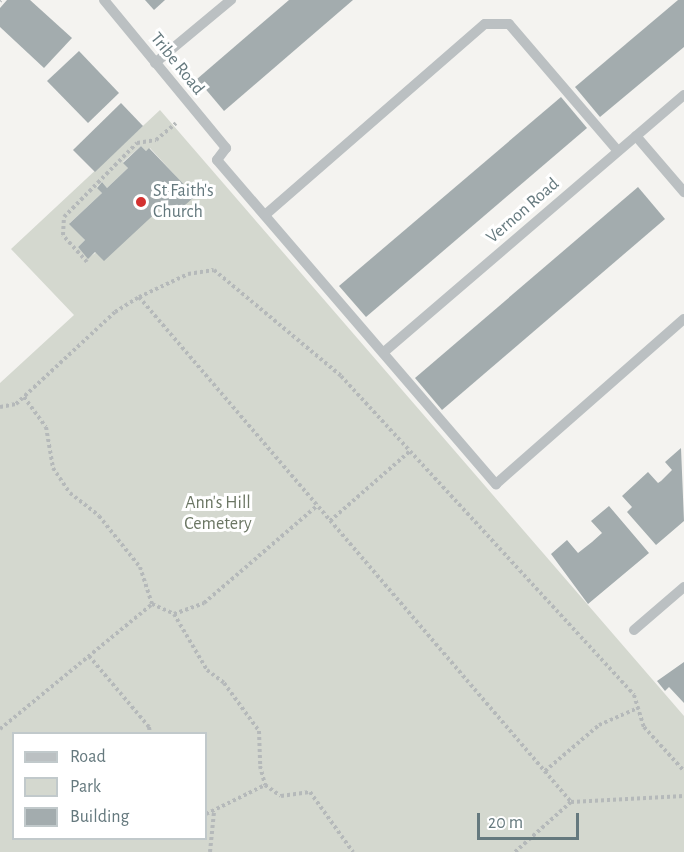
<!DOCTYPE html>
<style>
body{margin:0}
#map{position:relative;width:684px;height:852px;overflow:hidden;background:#f4f3f0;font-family:"Alegreya Sans",sans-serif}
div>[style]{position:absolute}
.green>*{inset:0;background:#d4d8cf}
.building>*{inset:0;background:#a3acae}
.path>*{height:4px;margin-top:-2px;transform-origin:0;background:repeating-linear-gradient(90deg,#b5b9ba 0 3px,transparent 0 6px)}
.minor>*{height:10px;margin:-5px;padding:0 5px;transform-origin:5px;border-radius:5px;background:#bbc0c2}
.dots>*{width:16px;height:16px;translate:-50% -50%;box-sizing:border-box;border:3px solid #fff;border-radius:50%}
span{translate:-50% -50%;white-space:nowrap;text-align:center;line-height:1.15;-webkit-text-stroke:6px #fff;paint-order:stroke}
.street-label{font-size:18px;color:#65797e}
.poi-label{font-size:18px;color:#65797e}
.left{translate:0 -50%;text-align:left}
.park-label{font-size:18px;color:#6b7663}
.legend{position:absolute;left:12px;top:732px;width:195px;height:108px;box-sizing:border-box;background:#fff;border:2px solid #c1c9cb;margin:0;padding:8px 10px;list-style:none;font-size:18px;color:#65797e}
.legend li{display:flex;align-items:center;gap:12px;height:30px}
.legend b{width:30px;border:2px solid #c1c9cb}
.scale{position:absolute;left:477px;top:813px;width:102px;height:27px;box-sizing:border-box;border:3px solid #65797e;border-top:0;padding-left:8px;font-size:18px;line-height:21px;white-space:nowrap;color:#65797e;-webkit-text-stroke:4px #fff;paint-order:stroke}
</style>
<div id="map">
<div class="green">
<div style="clip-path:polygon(evenodd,160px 110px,684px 716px,684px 852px,0 852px,0 383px,74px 315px,11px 249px,160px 110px,141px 146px,146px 151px,150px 148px,194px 196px,171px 217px,162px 207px,88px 258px,78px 247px,85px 240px,70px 223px,102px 193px,97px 187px,102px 182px,107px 188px,128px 168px,123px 162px,141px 146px,160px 110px,14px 734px,206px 734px,206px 838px,14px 838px,14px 734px)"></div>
</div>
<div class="building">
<div style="clip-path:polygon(7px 0,30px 0,72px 38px,44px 68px,0 27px,0 8px)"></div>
<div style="clip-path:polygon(145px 0,165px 0,154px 10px)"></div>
<div style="clip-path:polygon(289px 0,353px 0,224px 111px,197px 79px)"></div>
<div style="clip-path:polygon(678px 0,684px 0,684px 47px,600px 117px,575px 87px)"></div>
<div style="clip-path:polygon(79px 51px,119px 93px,88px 123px,47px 81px)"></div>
<div style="clip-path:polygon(561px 97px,587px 128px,366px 317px,339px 286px)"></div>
<div style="clip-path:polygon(121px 103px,143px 126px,95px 172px,73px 150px)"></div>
<div style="clip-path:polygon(141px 146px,146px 151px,149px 148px,195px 196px,171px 218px,162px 207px,104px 261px,95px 252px,88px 259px,78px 247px,85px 240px,69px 224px,102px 193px,97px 188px,102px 182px,107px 188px,128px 168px,123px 163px)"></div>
<div style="clip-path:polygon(638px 187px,665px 219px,442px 410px,415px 378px)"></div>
<div style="clip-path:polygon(681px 448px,684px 521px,656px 545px,627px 512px,632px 507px,622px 496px,648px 472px,658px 483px,661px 481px,672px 470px,665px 462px)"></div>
<div style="clip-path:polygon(609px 506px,649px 553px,588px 604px,551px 554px,567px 540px,578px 553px,592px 542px,602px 533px,591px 521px)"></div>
<div style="clip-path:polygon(684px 662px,684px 703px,669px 687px,665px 691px,657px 681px)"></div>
</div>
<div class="path">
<div style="left:0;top:1px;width:1px;rotate:-45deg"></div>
<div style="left:87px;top:262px;width:36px;rotate:-132deg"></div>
<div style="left:63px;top:235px;width:18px;rotate:-87deg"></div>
<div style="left:64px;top:217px;width:104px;rotate:-45.4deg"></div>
<div style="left:137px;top:143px;width:19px;rotate:-9deg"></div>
<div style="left:156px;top:140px;width:26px;rotate:-40deg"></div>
<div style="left:139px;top:297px;width:665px;rotate:49.45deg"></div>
<div style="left:24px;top:397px;width:37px;rotate:54deg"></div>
<div style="left:46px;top:427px;width:42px;rotate:80.3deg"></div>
<div style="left:53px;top:468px;width:30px;rotate:56deg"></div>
<div style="left:70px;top:493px;width:37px;rotate:38deg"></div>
<div style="left:99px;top:516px;width:65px;rotate:51.2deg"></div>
<div style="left:140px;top:567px;width:39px;rotate:72deg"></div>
<div style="left:152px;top:604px;width:24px;rotate:24deg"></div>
<div style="left:174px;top:614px;width:65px;rotate:59.5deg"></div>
<div style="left:207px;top:670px;width:21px;rotate:37deg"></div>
<div style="left:224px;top:683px;width:59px;rotate:53.9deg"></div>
<div style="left:259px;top:731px;width:35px;rotate:88deg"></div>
<div style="left:260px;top:766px;width:20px;rotate:75deg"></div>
<div style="left:265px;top:785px;width:19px;rotate:35deg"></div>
<div style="left:281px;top:796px;width:29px;rotate:-8deg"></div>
<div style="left:310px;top:792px;width:74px;rotate:54.4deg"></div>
<div style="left:0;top:407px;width:16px;rotate:-11deg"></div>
<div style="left:16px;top:404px;width:135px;rotate:-42.9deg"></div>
<div style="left:115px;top:312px;width:28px;rotate:-32deg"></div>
<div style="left:139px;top:297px;width:54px;rotate:-25.1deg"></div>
<div style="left:188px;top:274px;width:26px;rotate:-9deg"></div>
<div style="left:214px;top:270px;width:165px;rotate:39.8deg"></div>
<div style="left:341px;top:376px;width:433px;rotate:47.4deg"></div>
<div style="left:634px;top:695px;width:34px;rotate:73deg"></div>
<div style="left:644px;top:727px;width:59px;rotate:47.7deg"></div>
<div style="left:330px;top:521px;width:106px;rotate:-41.2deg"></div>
<div style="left:174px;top:614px;width:32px;rotate:-20deg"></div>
<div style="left:204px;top:603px;width:150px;rotate:-40.7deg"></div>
<div style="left:89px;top:656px;width:93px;rotate:49.8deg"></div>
<div style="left:149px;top:727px;width:7px;rotate:82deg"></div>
<div style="left:0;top:729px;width:197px;rotate:-39.4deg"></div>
<div style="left:545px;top:771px;width:71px;rotate:-40.4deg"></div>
<div style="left:599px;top:725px;width:43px;rotate:-23.6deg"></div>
<div style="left:206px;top:814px;width:66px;rotate:-26.2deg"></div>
<div style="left:210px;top:852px;width:40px;rotate:-84.3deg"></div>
<div style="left:515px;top:852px;width:75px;rotate:-41.8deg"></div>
<div style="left:571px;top:802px;width:113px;rotate:-3deg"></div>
</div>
<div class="minor">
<div style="left:104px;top:0;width:192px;rotate:50.5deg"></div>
<div style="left:226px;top:148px;width:15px;rotate:127deg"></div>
<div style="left:217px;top:160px;width:428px;rotate:49.3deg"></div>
<div style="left:496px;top:484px;width:250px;rotate:-41.3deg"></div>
<div style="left:155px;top:63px;width:99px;rotate:-39.7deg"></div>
<div style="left:636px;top:136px;width:74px;rotate:49.4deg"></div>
<div style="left:265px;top:215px;width:291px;rotate:-41deg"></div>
<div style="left:485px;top:24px;width:24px"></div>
<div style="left:509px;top:24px;width:167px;rotate:49.4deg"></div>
<div style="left:384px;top:352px;width:395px;rotate:-40.6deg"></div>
<div style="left:634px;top:630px;width:66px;rotate:-40.7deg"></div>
</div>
<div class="dots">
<div style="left:141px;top:202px;background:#d33130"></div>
</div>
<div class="street-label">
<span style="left:177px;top:64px;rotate:51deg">Tribe Road</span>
<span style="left:523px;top:211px;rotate:-41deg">Vernon Road</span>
</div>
<div class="poi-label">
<span class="left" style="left:153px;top:202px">St Faith's<br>Church</span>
</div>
<div class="park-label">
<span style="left:218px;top:514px">Ann's Hill<br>Cemetery</span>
</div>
<ul class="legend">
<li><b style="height:8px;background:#bbc0c2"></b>Road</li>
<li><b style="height:16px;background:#d4d8cf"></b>Park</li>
<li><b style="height:16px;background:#a3acae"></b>Building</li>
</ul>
<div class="scale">20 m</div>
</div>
